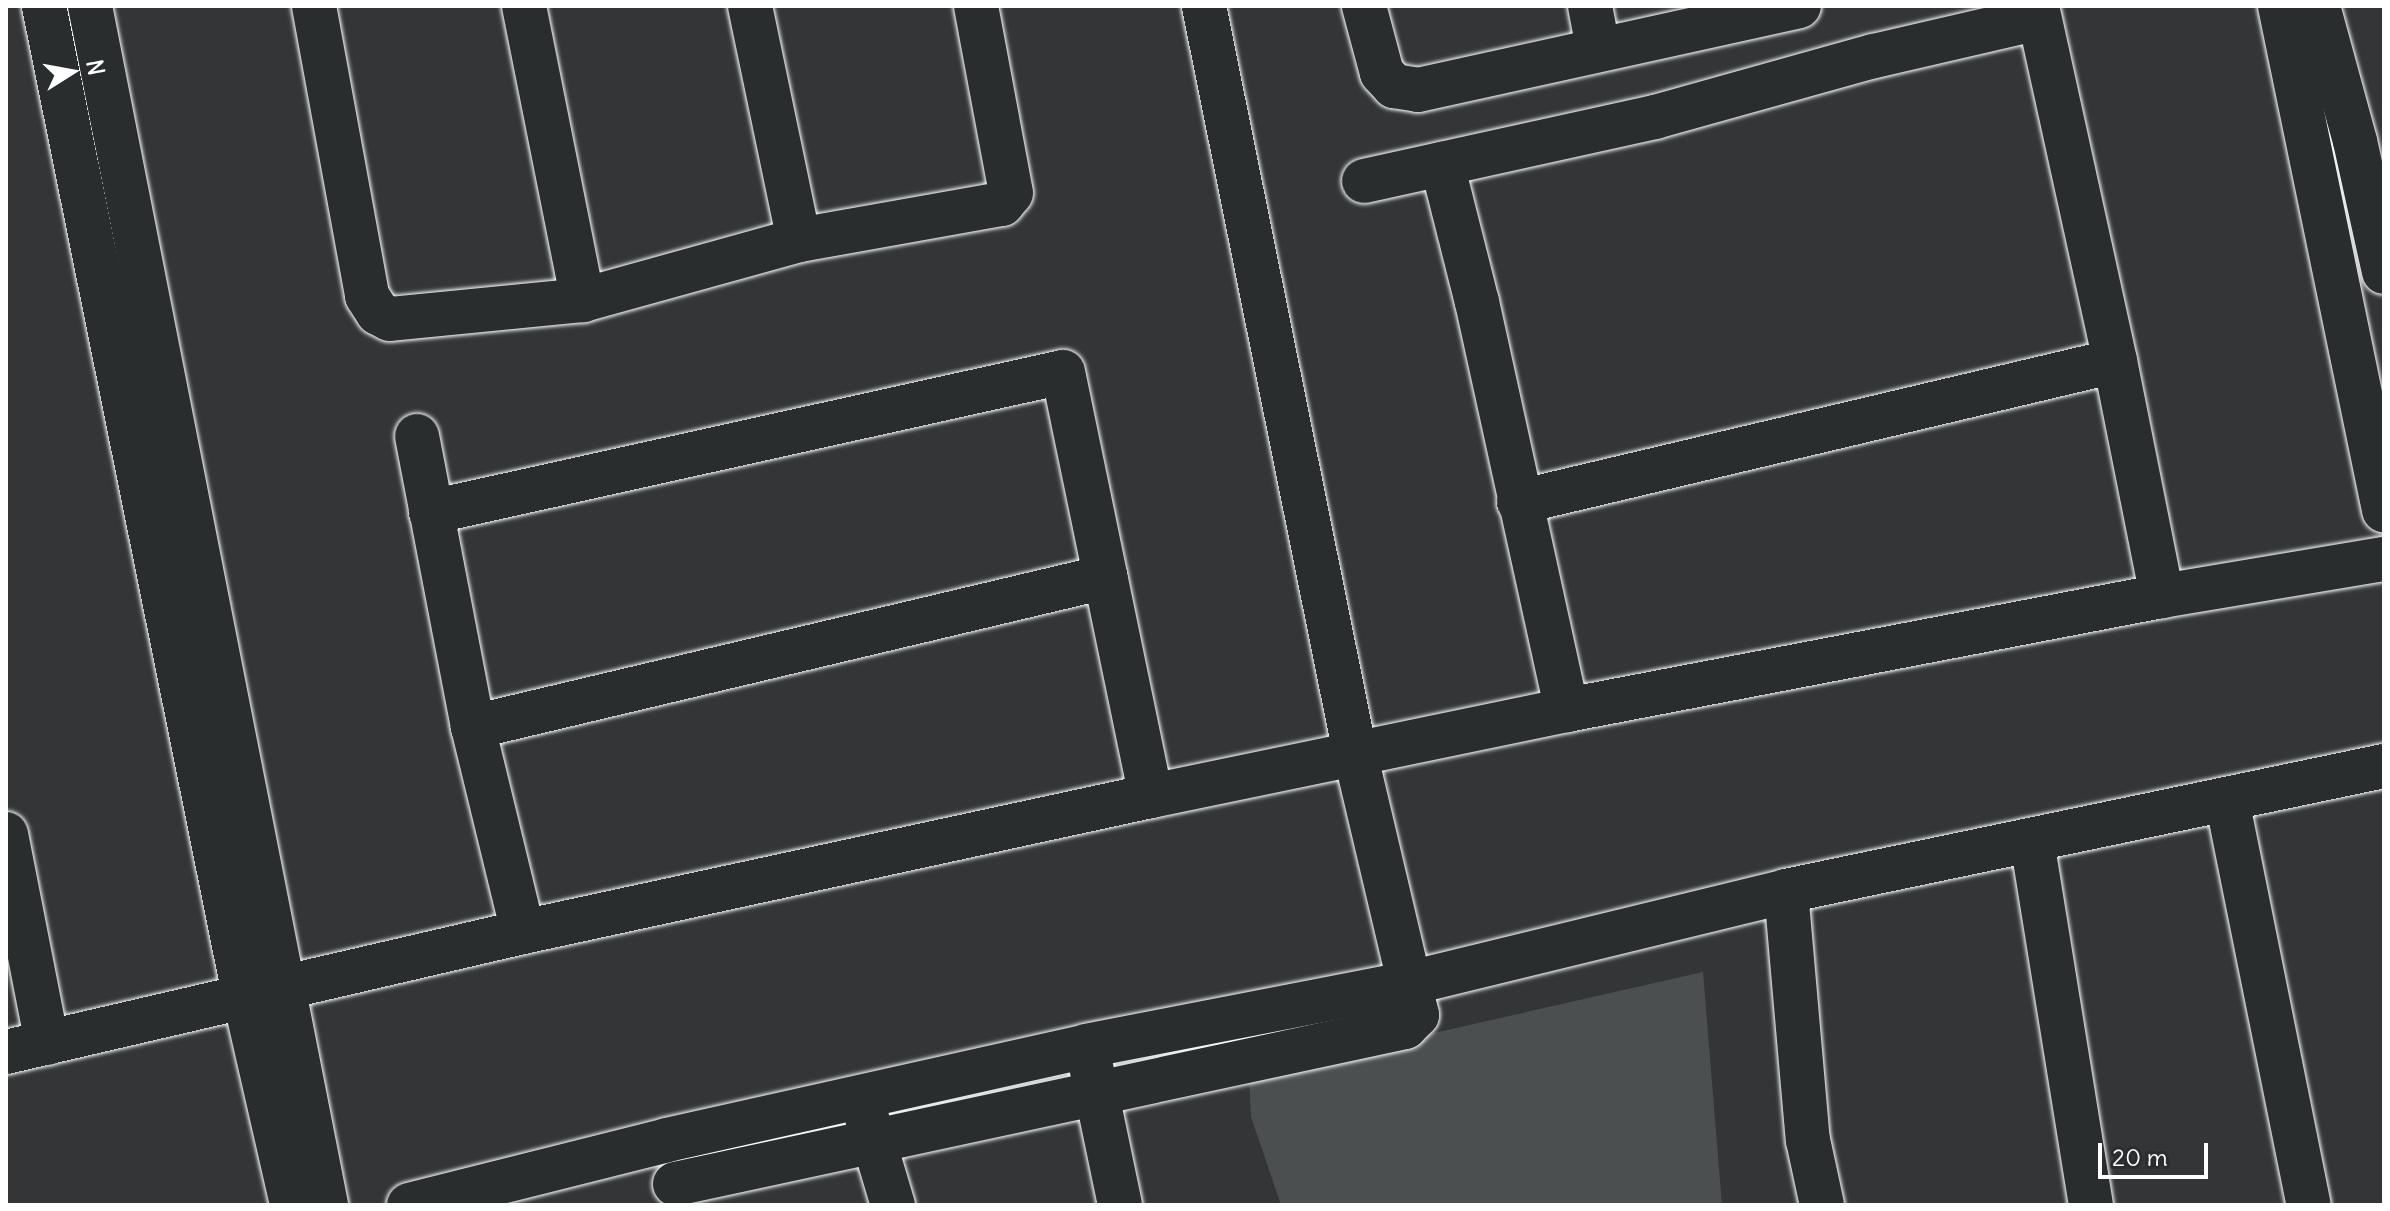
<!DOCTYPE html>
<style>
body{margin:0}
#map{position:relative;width:2390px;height:1211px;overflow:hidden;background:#333536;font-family:Delius,sans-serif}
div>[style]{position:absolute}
.green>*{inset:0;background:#4c4f50}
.roads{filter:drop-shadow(0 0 2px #fff) drop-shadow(0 0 2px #fff)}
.minor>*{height:44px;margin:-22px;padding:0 22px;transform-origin:22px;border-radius:22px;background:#2a2d2e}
span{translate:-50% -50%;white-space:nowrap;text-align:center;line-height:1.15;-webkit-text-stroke:6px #2a2d2e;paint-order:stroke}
.frame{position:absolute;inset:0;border:8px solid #fff;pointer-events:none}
.north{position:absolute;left:32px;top:32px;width:80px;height:80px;-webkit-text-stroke:6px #2a2d2e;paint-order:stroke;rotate:79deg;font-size:22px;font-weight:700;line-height:32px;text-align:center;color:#fff}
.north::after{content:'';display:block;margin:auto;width:28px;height:36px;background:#fff;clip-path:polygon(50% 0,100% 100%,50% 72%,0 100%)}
.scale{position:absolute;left:2098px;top:1143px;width:110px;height:36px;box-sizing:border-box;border:4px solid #fff;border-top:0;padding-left:10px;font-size:24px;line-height:28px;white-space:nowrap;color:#fff;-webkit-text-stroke:6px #2a2d2e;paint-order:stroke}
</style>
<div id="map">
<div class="green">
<div style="clip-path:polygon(1703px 972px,1722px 1205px,1281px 1205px,1251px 1117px,1249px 1075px)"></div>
</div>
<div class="roads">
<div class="minor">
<div style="left:44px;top:6px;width:1013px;rotate:78.56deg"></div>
<div style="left:245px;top:999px;width:211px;rotate:77.1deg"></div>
<div style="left:90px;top:6px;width:1222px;rotate:78.86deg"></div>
<div style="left:314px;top:6px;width:295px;rotate:79.6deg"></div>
<div style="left:367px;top:296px;width:20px;rotate:57deg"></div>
<div style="left:378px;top:313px;width:13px;rotate:27deg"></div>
<div style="left:390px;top:319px;width:194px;rotate:-5.6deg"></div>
<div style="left:583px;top:300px;width:224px;rotate:-15.5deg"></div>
<div style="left:799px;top:240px;width:206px;rotate:-10.1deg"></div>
<div style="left:1002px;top:204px;width:14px;rotate:-51deg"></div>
<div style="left:1011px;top:193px;width:190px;rotate:-100.6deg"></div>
<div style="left:524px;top:6px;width:300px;rotate:78.7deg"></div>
<div style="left:750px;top:6px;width:239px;rotate:78.2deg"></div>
<div style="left:1364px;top:6px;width:69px;rotate:75deg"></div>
<div style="left:1382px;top:73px;width:18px;rotate:47deg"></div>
<div style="left:1394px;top:86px;width:24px;rotate:9deg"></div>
<div style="left:1418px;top:90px;width:390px;rotate:-12.4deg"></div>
<div style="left:1590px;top:6px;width:43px;rotate:79.2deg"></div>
<div style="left:2037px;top:6px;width:363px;rotate:77.6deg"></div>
<div style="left:2115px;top:361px;width:240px;rotate:78.7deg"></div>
<div style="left:2280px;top:6px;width:515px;rotate:78.34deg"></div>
<div style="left:2318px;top:6px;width:140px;rotate:74.7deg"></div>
<div style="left:2355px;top:141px;width:134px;rotate:77.5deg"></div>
<div style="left:1442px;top:164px;width:142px;rotate:75.8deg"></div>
<div style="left:1477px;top:302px;width:418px;rotate:77.6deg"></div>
<div style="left:1364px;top:181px;width:298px;rotate:-12.4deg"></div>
<div style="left:1655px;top:117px;width:227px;rotate:-15.6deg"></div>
<div style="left:1874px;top:56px;width:169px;rotate:-13deg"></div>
<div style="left:417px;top:436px;width:296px;rotate:79.1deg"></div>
<div style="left:473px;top:727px;width:211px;rotate:76.3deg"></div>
<div style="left:1519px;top:502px;width:612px;rotate:-13.31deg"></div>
<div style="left:431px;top:512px;width:647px;rotate:-12.49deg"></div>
<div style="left:1063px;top:372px;width:433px;rotate:78.3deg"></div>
<div style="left:473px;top:727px;width:650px;rotate:-13.35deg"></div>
<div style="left:2227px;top:800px;width:413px;rotate:78.6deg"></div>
<div style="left:6px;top:834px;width:213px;rotate:78.9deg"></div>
<div style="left:2032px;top:841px;width:369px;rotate:80.8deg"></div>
<div style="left:1786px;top:891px;width:250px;rotate:85deg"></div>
<div style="left:1808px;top:1140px;width:66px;rotate:77.8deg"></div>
<div style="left:6px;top:1052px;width:531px;rotate:-13.07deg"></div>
<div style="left:523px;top:932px;width:643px;rotate:-12.22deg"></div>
<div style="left:1151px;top:796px;width:425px;rotate:-11.7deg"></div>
<div style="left:1567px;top:710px;width:606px;rotate:-10.85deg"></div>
<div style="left:2162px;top:596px;width:225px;rotate:-9.5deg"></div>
<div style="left:1091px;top:1066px;width:142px;rotate:78.2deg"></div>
<div style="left:867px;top:1118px;width:91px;rotate:73.4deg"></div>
<div style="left:675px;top:1184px;width:747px;rotate:-12.14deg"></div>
<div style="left:1405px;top:1027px;width:17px;rotate:-45deg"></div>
<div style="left:1417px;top:1015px;width:269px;rotate:-103.3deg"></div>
<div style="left:1355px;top:753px;width:762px;rotate:-101.43deg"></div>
<div style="left:409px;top:1205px;width:266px;rotate:-14.1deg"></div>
<div style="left:667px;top:1140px;width:429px;rotate:-12.6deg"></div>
<div style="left:1086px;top:1046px;width:330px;rotate:-11deg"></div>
<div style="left:1410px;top:983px;width:387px;rotate:-13.7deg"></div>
<div style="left:1786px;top:891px;width:611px;rotate:-11.81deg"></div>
</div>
</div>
<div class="frame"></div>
<div class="north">N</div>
<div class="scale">20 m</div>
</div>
